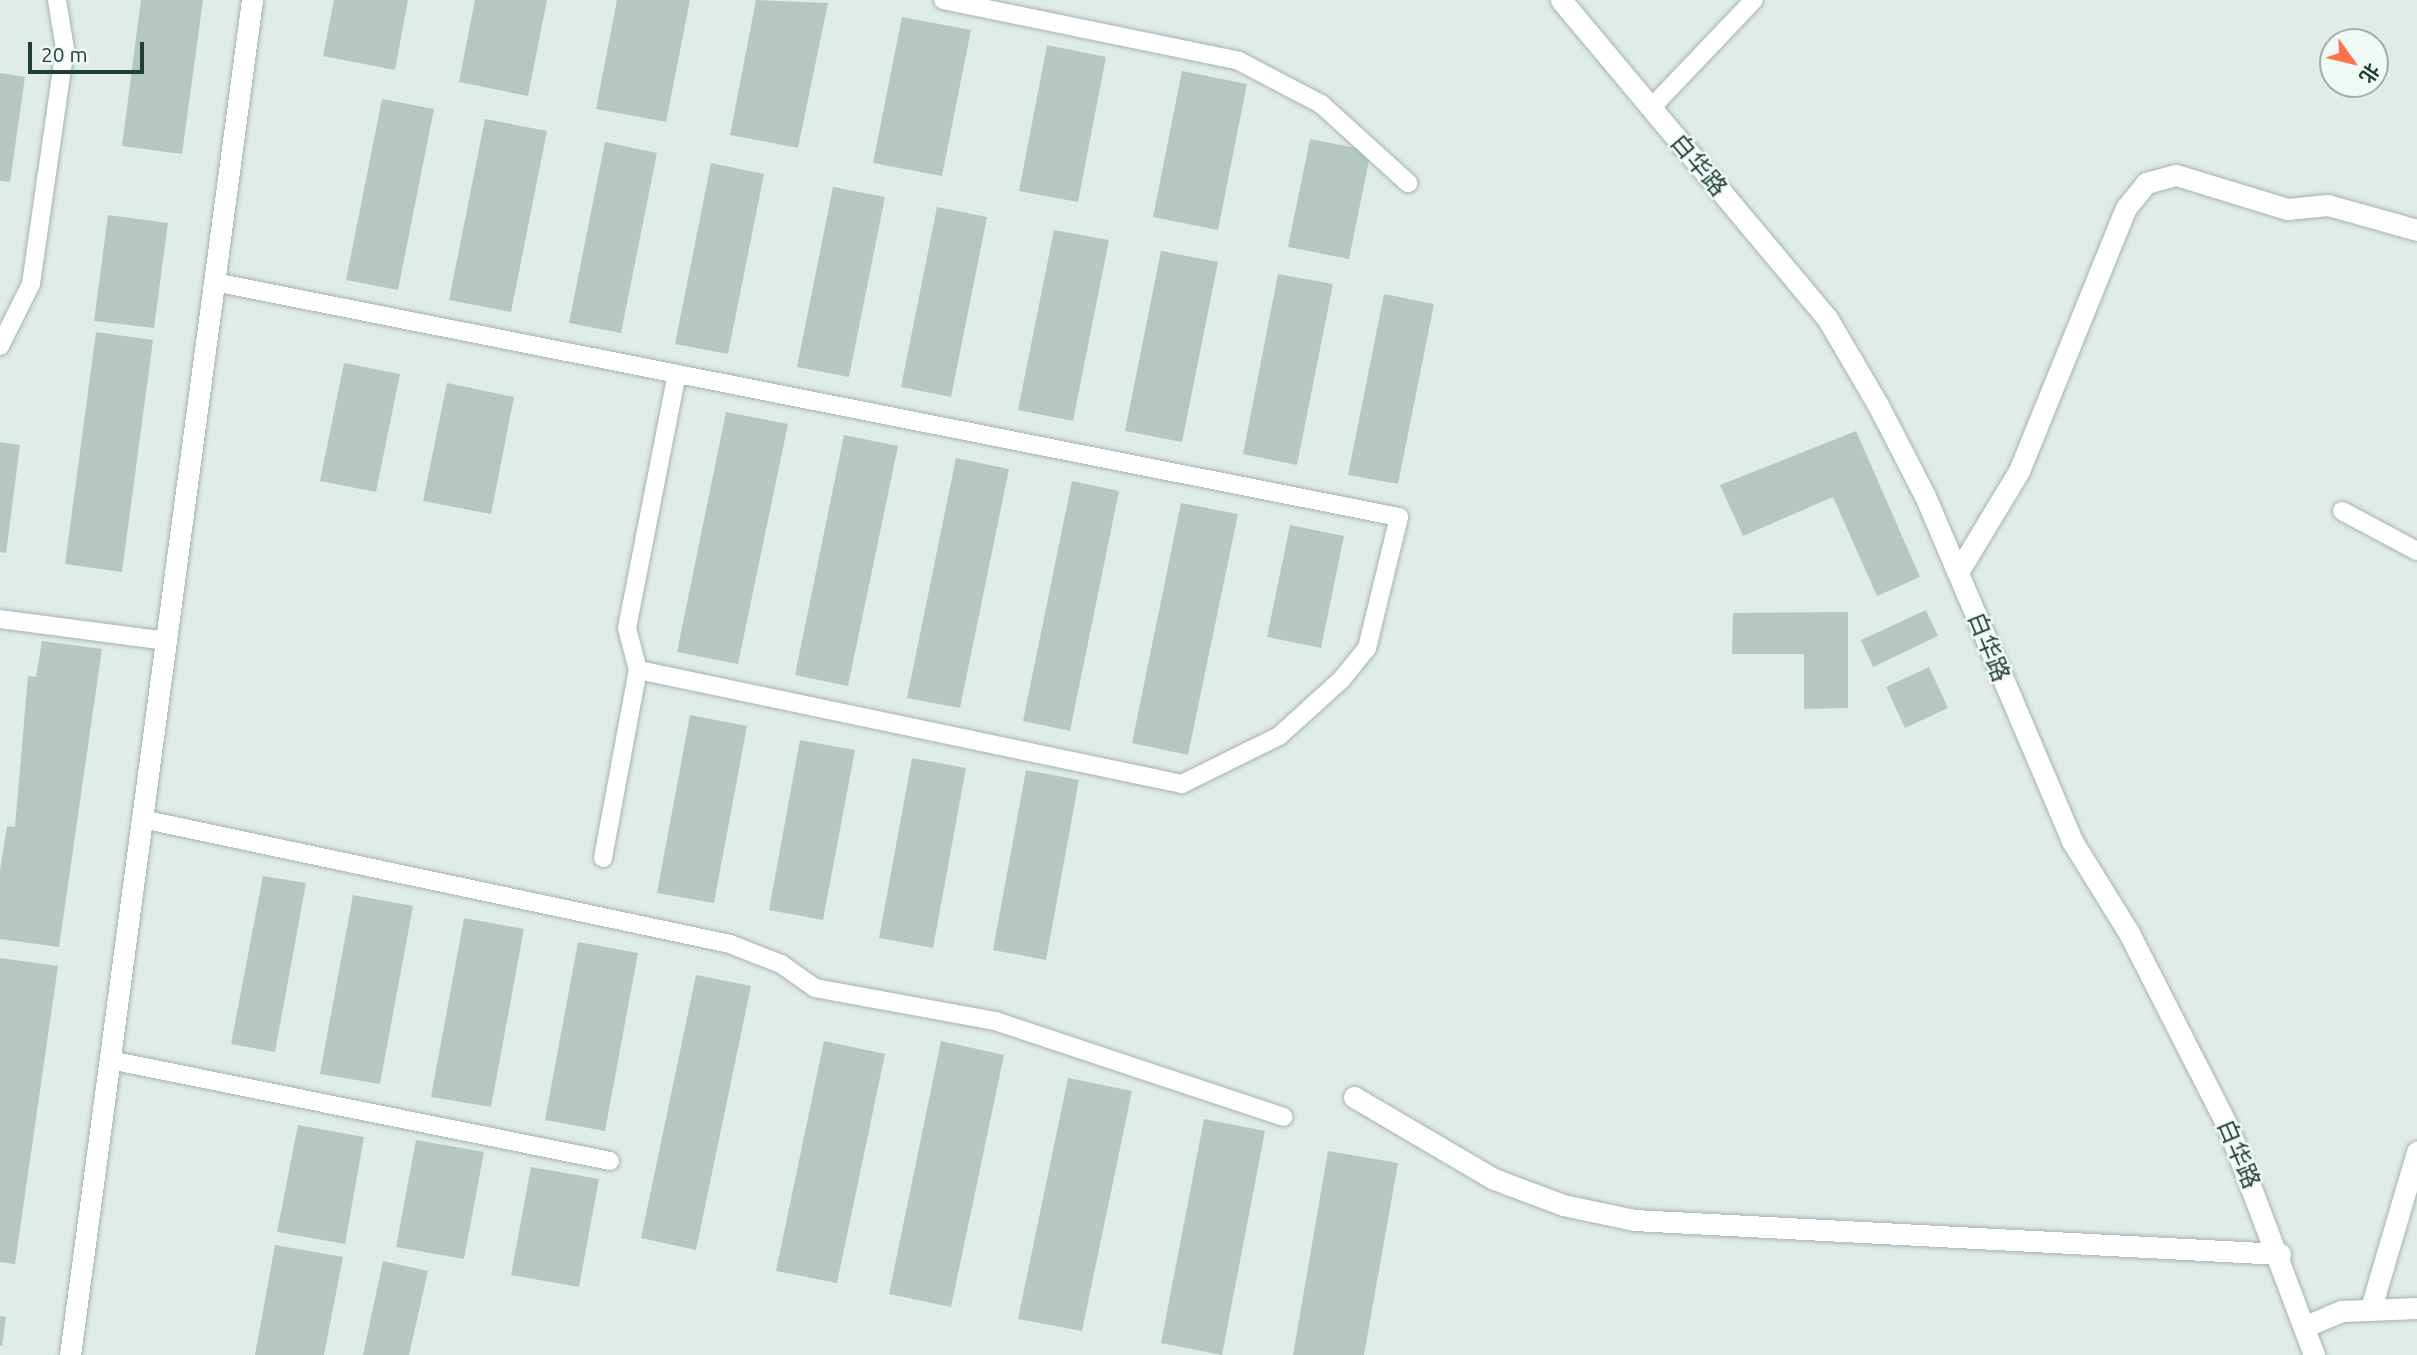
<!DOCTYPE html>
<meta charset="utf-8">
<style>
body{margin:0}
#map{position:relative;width:2417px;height:1355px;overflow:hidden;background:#e0ede6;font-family:Ubuntu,"Noto Sans SC",sans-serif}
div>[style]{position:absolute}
.building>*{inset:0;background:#b5c8bf}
.roads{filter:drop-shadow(0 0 2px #a2b5ad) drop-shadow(0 0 2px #a2b5ad)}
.lane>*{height:18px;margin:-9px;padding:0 9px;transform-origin:9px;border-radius:9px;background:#fff}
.street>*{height:21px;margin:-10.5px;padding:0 10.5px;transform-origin:10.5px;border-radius:10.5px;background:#fff}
span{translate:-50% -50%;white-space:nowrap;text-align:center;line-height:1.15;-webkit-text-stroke:5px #f1f9f4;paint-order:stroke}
.street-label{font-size:24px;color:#1f3f35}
.north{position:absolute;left:2319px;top:28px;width:70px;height:70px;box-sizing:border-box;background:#f1f9f4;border:2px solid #9dafa8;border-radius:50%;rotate:124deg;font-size:19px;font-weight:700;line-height:28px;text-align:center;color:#1f3f35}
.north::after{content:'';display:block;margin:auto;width:24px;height:32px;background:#ff704c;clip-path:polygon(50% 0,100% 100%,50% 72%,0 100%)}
.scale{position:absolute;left:28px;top:42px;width:116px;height:32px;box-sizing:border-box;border:4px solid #1f3f35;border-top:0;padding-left:9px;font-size:21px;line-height:24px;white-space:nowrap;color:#1f3f35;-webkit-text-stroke:5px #f1f9f4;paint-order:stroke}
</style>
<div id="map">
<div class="building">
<div style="clip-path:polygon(141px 0,203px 0,182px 154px,122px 146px)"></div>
<div style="clip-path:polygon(334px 0,408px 0,395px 70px,323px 56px)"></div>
<div style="clip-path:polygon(475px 0,547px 0,528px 96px,459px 82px)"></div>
<div style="clip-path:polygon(617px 0,690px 0,666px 122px,596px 109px)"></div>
<div style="clip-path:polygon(756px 0,828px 3px,798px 148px,730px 135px)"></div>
<div style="clip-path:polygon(902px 17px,971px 30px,942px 176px,873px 163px)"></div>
<div style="clip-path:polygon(1047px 45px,1106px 57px,1078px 202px,1019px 191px)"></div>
<div style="clip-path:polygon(1182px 71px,1247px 84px,1218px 230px,1153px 217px)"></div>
<div style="clip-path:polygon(0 73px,25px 77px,10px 182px,0 181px)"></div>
<div style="clip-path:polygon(382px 99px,434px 109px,398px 290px,346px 280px)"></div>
<div style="clip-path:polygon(485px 119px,547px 131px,511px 312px,449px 300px)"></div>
<div style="clip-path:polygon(1310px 139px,1371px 151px,1349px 259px,1288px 247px)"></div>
<div style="clip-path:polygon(605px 142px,657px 153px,621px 333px,569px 323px)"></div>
<div style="clip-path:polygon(711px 163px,764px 174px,728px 354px,675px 344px)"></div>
<div style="clip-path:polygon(833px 187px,885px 197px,849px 377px,797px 367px)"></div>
<div style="clip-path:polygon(937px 207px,987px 217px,951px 397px,901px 387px)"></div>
<div style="clip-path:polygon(108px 215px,168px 223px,154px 328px,94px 321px)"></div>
<div style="clip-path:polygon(1054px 230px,1109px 240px,1073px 421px,1018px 410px)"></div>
<div style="clip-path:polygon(1161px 251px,1218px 262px,1182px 442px,1125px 431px)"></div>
<div style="clip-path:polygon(1278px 274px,1333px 284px,1297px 465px,1243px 454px)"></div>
<div style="clip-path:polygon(1384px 294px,1434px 304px,1398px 484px,1348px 475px)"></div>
<div style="clip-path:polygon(96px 332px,153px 340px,122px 572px,65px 564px)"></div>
<div style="clip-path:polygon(344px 363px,400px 374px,376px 492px,320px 481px)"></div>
<div style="clip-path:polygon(447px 383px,514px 397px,491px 514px,423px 501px)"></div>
<div style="clip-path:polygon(726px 412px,788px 424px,738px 664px,677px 652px)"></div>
<div style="clip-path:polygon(1856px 431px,1920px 577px,1877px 596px,1833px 497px,1743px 536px,1720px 485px)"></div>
<div style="clip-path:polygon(844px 435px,898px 446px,848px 686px,795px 675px)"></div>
<div style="clip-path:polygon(0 442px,20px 445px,6px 553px,0 552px)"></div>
<div style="clip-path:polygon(956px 458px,1009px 469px,960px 708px,907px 698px)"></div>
<div style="clip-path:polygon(1072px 481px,1119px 491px,1070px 731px,1023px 721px)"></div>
<div style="clip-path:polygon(1181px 503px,1238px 514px,1188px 755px,1132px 743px)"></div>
<div style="clip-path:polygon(1290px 525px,1344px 536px,1321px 648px,1267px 637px)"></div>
<div style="clip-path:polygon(1926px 610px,1938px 636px,1873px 667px,1861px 640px)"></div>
<div style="clip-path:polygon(1848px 612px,1848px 708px,1804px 709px,1804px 654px,1732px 654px,1733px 613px)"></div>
<div style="clip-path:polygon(42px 641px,102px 649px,59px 947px,0 939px,0 870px,7px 826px,15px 827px,28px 676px,36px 677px)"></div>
<div style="clip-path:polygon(1929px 667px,1948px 708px,1905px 728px,1886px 687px)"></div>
<div style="clip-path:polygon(690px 715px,747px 726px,714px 903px,657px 893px)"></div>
<div style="clip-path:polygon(800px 740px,855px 750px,823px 920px,769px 910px)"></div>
<div style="clip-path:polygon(912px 758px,966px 768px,933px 948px,879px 938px)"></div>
<div style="clip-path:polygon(1026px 770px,1079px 780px,1046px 960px,993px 950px)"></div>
<div style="clip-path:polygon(263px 876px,306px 883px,275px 1052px,231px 1044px)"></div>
<div style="clip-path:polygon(353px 895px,413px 906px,380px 1084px,320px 1074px)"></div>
<div style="clip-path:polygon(464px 918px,524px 929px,491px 1107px,431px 1097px)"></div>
<div style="clip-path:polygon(578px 942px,638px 953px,605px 1131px,545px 1120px)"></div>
<div style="clip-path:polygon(0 958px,58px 966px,15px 1264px,0 1262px)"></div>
<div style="clip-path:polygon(696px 975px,751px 986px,696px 1250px,641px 1238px)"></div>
<div style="clip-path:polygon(824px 1041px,885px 1054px,837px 1283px,776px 1271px)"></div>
<div style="clip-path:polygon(941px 1041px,1004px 1055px,951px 1307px,889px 1294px)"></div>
<div style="clip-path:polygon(1068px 1078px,1132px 1091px,1082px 1331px,1018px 1319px)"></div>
<div style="clip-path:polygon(1204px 1119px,1265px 1131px,1222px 1355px,1161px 1343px)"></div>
<div style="clip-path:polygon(298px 1125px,364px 1137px,345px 1244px,277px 1232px)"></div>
<div style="clip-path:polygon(416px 1140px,484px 1152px,464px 1259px,396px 1247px)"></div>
<div style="clip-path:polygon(1328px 1151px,1398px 1163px,1364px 1355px,1293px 1355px)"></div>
<div style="clip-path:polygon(531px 1167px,599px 1179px,579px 1287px,511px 1275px)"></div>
<div style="clip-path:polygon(275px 1245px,343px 1257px,324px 1355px,255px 1355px)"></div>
<div style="clip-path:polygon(383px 1261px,428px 1271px,409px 1355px,363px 1355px)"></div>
<div style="clip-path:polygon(0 1316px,6px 1317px,2px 1346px,0 1346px)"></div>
</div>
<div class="roads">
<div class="lane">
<div style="left:943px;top:0;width:302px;rotate:11.6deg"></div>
<div style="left:1239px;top:61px;width:93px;rotate:27.7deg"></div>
<div style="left:1321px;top:104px;width:118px;rotate:42.2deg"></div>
<div style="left:1651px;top:108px;width:149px;rotate:-46.4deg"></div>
<div style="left:214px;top:282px;width:1208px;rotate:11.22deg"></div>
<div style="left:1399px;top:517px;width:135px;rotate:103.7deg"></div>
<div style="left:1367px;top:648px;width:41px;rotate:129.1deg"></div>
<div style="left:1341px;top:680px;width:84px;rotate:137.9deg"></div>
<div style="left:1279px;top:736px;width:108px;rotate:153.7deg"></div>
<div style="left:1182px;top:784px;width:556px;rotate:-168.16deg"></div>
<div style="left:0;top:346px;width:69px;rotate:-63.4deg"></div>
<div style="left:31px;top:284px;width:237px;rotate:-81.8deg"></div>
<div style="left:65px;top:49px;width:50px;rotate:-99.3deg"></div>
<div style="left:2342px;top:511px;width:85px;rotate:28.1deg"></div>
<div style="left:0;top:619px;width:167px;rotate:7.5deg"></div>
<div style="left:142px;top:819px;width:601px;rotate:12deg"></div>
<div style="left:730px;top:944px;width:55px;rotate:21.4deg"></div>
<div style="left:781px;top:964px;width:42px;rotate:35.2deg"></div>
<div style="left:815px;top:988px;width:183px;rotate:10.4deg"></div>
<div style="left:995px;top:1021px;width:304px;rotate:18.4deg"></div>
<div style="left:603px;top:858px;width:191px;rotate:-79.5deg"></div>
<div style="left:638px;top:670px;width:43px;rotate:-104.7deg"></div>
<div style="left:627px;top:628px;width:259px;rotate:-78.9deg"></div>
<div style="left:110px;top:1060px;width:510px;rotate:11.42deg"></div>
</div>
<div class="street">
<div style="left:1561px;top:0;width:415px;rotate:50.1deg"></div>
<div style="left:1827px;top:318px;width:101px;rotate:59.6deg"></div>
<div style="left:1878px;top:405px;width:102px;rotate:62.7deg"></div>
<div style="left:1925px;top:496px;width:375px;rotate:66.9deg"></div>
<div style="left:2072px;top:841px;width:108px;rotate:58.2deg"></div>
<div style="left:2129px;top:933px;width:218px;rotate:63deg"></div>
<div style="left:2228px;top:1127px;width:244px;rotate:69.3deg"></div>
<div style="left:1958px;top:572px;width:118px;rotate:-58.9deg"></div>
<div style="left:2019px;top:471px;width:284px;rotate:-67.9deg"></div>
<div style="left:2126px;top:208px;width:32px;rotate:-51deg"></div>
<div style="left:2146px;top:183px;width:31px;rotate:-15deg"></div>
<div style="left:2176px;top:175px;width:116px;rotate:17deg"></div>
<div style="left:2287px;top:209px;width:41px;rotate:-5.6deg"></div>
<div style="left:2328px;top:205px;width:92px;rotate:15.7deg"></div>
<div style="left:1354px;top:1097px;width:162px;rotate:30.4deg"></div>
<div style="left:1494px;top:1179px;width:74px;rotate:20.6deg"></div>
<div style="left:1563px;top:1205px;width:73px;rotate:11.9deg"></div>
<div style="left:1634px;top:1220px;width:647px;rotate:3.01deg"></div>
<div style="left:2371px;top:1308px;width:163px;rotate:-73.6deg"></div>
<div style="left:2306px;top:1326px;width:39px;rotate:-23deg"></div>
<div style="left:2342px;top:1311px;width:75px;rotate:-2.3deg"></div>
<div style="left:70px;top:1355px;width:1367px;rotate:-82.35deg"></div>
</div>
</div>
<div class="street-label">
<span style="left:1699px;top:165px;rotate:50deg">白华路</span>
<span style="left:1989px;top:647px;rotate:68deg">白华路</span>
<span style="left:2239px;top:1154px;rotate:67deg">白华路</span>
</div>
<div class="north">北</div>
<div class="scale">20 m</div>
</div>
